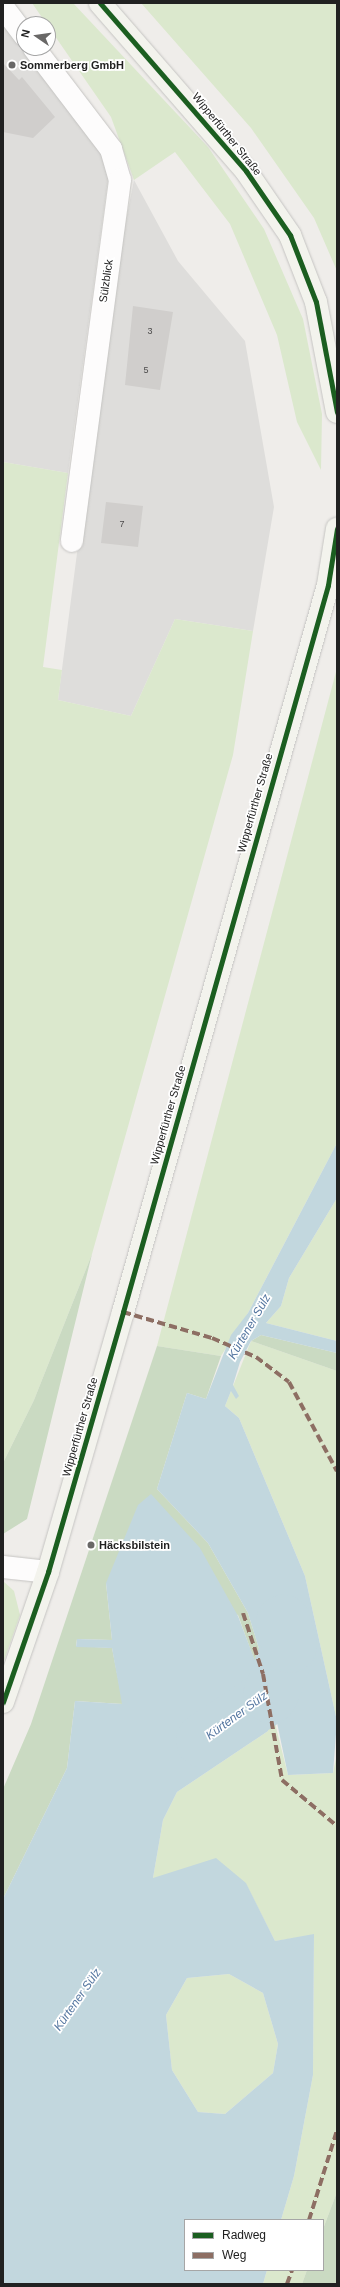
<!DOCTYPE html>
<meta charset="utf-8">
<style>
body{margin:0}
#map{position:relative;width:340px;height:2287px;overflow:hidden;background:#efedea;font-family:Arial,sans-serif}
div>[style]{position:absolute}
.residential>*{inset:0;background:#dedddb}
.grass>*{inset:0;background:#dbe8cd}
.forest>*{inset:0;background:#cadac2}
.water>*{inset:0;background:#c2d7de}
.river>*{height:55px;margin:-27.5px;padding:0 27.5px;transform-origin:27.5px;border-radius:27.5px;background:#c2d7de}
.building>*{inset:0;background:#d0cecc}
.roads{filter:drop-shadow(0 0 1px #c5c4c2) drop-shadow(0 0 1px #c5c4c2)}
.street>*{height:22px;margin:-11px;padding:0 11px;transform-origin:11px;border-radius:11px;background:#fdfcfc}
.secondary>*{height:22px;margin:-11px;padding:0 11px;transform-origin:11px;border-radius:11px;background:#f3f3ed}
.quiet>*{height:4px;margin-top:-2px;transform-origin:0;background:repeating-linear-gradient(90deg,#8d6e63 0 8px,transparent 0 12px)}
.cycleway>*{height:5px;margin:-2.5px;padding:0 2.5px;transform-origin:2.5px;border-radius:2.5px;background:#1b5e20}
.dots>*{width:11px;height:11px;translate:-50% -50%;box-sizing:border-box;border:2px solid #fff;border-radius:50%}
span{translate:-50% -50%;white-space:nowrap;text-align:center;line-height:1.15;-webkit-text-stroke:3.5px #fff;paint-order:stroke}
.number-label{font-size:9px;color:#4d4c4c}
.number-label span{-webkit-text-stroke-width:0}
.poi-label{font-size:11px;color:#212121;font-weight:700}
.left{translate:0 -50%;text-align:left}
.street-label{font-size:11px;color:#212121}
.water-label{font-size:12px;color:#5476a0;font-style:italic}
.frame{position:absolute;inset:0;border:4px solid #212121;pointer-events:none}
.legend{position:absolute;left:184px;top:2219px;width:140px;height:52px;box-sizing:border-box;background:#fff;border:1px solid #a6a6a6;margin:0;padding:5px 7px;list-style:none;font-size:12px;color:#212121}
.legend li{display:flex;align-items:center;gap:8px;height:20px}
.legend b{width:20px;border:1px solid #a6a6a6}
.north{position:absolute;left:16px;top:16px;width:40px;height:40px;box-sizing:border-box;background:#fff;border:1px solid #a6a6a6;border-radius:50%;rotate:283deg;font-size:11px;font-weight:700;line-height:16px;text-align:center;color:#212121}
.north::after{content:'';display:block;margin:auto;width:14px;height:18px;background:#696867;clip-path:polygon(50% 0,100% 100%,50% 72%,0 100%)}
</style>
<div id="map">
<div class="residential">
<div style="clip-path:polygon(3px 25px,95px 134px,109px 172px,68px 473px,3px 462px)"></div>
<div style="clip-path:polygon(134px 180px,178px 261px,245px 341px,274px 507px,253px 631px,175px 619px,131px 716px,58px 700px,109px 306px)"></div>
</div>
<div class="grass">
<div style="clip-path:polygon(32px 3px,73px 3px,208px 147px,264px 229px,303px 319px,322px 414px,321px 470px,297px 422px,277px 335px,230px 224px,175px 152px,134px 180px,111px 117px)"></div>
<div style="clip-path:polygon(141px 3px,337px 3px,337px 271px,314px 218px,251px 128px)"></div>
<div style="clip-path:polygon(3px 462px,68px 473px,43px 667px,62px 670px,58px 700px,131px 716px,175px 619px,253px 631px,233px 755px,92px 1254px,34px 1400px,3px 1463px)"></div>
<div style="clip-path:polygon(337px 668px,337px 1143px,248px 1313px,221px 1356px,157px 1346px)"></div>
<div style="clip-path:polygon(337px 1198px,337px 1341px,266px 1323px,281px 1306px,289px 1278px)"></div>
<div style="clip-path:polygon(251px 1341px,337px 1371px,337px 1721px,305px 1576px,239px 1418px,225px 1406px)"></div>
<div style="clip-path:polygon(3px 1581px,14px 1591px,20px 1615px,3px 1664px)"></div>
<div style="clip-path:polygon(273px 1715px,288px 1775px,333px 1773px,337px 1754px,337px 2192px,323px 2229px,323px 2220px,281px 2220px,294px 2176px,313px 2075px,314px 1935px,275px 1941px,246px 1884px,153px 1878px,163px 1820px,177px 1792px,268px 1731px,267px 1716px)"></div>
<div style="clip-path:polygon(229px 1974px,263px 1993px,278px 2044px,273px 2073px,225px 2114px,198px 2112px,172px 2070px,166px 2015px,187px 1978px)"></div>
<div style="clip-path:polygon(267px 2270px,307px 2270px,302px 2284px,263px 2284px)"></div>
</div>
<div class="forest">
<div style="clip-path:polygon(92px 1254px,27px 1519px,3px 1534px,3px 1463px,34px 1400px)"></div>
<div style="clip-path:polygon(261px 1335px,337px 1353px,337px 1371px,251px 1341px)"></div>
<div style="clip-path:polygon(157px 1346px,221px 1356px,206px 1399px,187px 1393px,157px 1489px,208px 1543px,248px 1613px,267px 1675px,260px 1676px,238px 1615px,106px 1583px,112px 1640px,77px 1639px,76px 1646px,112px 1648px,123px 1704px,75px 1701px,67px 1768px,3px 1899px,3px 1789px,31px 1724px)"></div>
<div style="clip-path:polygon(337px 2192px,337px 2284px,302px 2284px,307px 2270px,323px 2270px,323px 2229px)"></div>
</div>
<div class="water">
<div style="clip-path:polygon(337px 1143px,337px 1198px,289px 1278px,281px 1306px,266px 1323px,337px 1341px,337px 1353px,261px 1335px,251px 1341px,240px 1362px,233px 1385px,239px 1396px,236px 1399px,231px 1391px,225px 1406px,239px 1418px,305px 1576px,337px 1721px,333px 1773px,288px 1775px,267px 1675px,248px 1613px,208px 1543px,157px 1489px,187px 1393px,206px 1399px,231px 1335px,248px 1313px)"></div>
<div style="clip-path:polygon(evenodd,151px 1494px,200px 1548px,238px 1616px,260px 1674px,268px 1731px,177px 1792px,163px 1820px,153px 1878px,216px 1858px,246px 1883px,275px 1941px,314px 1934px,313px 2075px,294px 2176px,281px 2220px,185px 2220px,185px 2270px,267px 2270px,263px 2284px,3px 2284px,3px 1899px,67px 1768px,75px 1701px,122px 1704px,112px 1648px,76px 1647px,77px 1639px,112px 1640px,106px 1583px,138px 1505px,151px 1494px,229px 1974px,263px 1993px,278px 2044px,273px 2073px,225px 2114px,198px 2112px,172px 2070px,166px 2015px,187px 1978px,229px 1974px)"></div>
</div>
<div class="river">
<div style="left:203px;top:1740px;width:81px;rotate:-33.9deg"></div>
<div style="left:270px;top:1695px;width:53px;rotate:-69.2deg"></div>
<div style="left:289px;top:1645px;width:24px;rotate:-105deg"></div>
</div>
<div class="building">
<div style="clip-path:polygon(3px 63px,19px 80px,22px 77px,55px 117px,33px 138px,3px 132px)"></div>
<div style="clip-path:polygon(133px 306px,173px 312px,160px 390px,125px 385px)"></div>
<div style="clip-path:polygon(106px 502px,143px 506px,138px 547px,101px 543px)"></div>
</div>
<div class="roads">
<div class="street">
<div style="left:3px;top:7px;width:35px;rotate:53deg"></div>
<div style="left:34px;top:48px;width:127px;rotate:52.7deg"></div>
<div style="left:111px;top:149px;width:32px;rotate:74deg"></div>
<div style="left:120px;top:180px;width:364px;rotate:97.6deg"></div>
<div style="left:3px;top:1567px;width:45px;rotate:6.3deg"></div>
</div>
<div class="secondary">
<div style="left:100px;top:3px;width:223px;rotate:49deg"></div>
<div style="left:246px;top:171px;width:78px;rotate:55.5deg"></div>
<div style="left:290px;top:235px;width:72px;rotate:68.8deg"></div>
<div style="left:316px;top:302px;width:112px;rotate:79.2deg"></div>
<div style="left:3px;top:1702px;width:138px;rotate:-70.9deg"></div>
<div style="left:48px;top:1572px;width:271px;rotate:-73.9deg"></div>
<div style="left:123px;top:1312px;width:755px;rotate:-74.25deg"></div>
<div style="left:328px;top:585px;width:57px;rotate:-80.9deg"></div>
</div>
</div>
<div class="quiet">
<div style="left:123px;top:1312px;width:93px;rotate:16.3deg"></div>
<div style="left:212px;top:1338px;width:48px;rotate:23.4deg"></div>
<div style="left:256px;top:1357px;width:41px;rotate:37.1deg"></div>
<div style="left:289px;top:1382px;width:101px;rotate:61.7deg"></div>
<div style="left:243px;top:1613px;width:64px;rotate:71.8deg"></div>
<div style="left:263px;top:1674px;width:108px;rotate:79.8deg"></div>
<div style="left:282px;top:1780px;width:72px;rotate:39.9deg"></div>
<div style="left:309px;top:2220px;width:94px;rotate:-72.7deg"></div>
<div style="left:287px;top:2284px;width:15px;rotate:-70deg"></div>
</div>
<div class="cycleway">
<div style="left:100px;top:3px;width:223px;rotate:49deg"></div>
<div style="left:246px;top:171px;width:78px;rotate:55.5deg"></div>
<div style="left:290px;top:235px;width:72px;rotate:68.8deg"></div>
<div style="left:316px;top:302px;width:112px;rotate:79.2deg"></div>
<div style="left:3px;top:1702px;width:138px;rotate:-70.9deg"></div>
<div style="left:48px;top:1572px;width:271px;rotate:-73.9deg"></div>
<div style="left:123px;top:1312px;width:755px;rotate:-74.25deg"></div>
<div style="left:328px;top:585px;width:57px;rotate:-80.9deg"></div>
</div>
<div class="dots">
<div style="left:12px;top:65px;background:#696867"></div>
<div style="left:91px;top:1545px;background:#696867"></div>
</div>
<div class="number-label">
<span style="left:150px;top:331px">3</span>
<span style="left:146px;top:370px">5</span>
<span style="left:122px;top:524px">7</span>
</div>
<div class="poi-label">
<span class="left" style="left:20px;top:65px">Sommerberg GmbH</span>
<span class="left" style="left:99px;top:1545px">Häcksbilstein</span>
</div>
<div class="street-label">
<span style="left:227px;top:134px;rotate:51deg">Wipperfürther Straße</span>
<span style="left:106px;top:281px;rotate:-82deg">Sülzblick</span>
<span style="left:255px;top:803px;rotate:-74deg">Wipperfürther Straße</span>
<span style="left:168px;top:1115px;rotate:-74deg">Wipperfürther Straße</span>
<span style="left:80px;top:1427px;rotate:-74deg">Wipperfürther Straße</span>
</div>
<div class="water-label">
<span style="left:250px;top:1327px;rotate:-60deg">Kürtener Sülz</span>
<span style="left:237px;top:1716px;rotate:-36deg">Kürtener Sülz</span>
<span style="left:78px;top:2000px;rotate:-55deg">Kürtener Sülz</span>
</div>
<div class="frame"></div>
<ul class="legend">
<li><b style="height:5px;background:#1b5e20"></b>Radweg</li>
<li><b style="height:5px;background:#8d6e63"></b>Weg</li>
</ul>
<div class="north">N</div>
</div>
